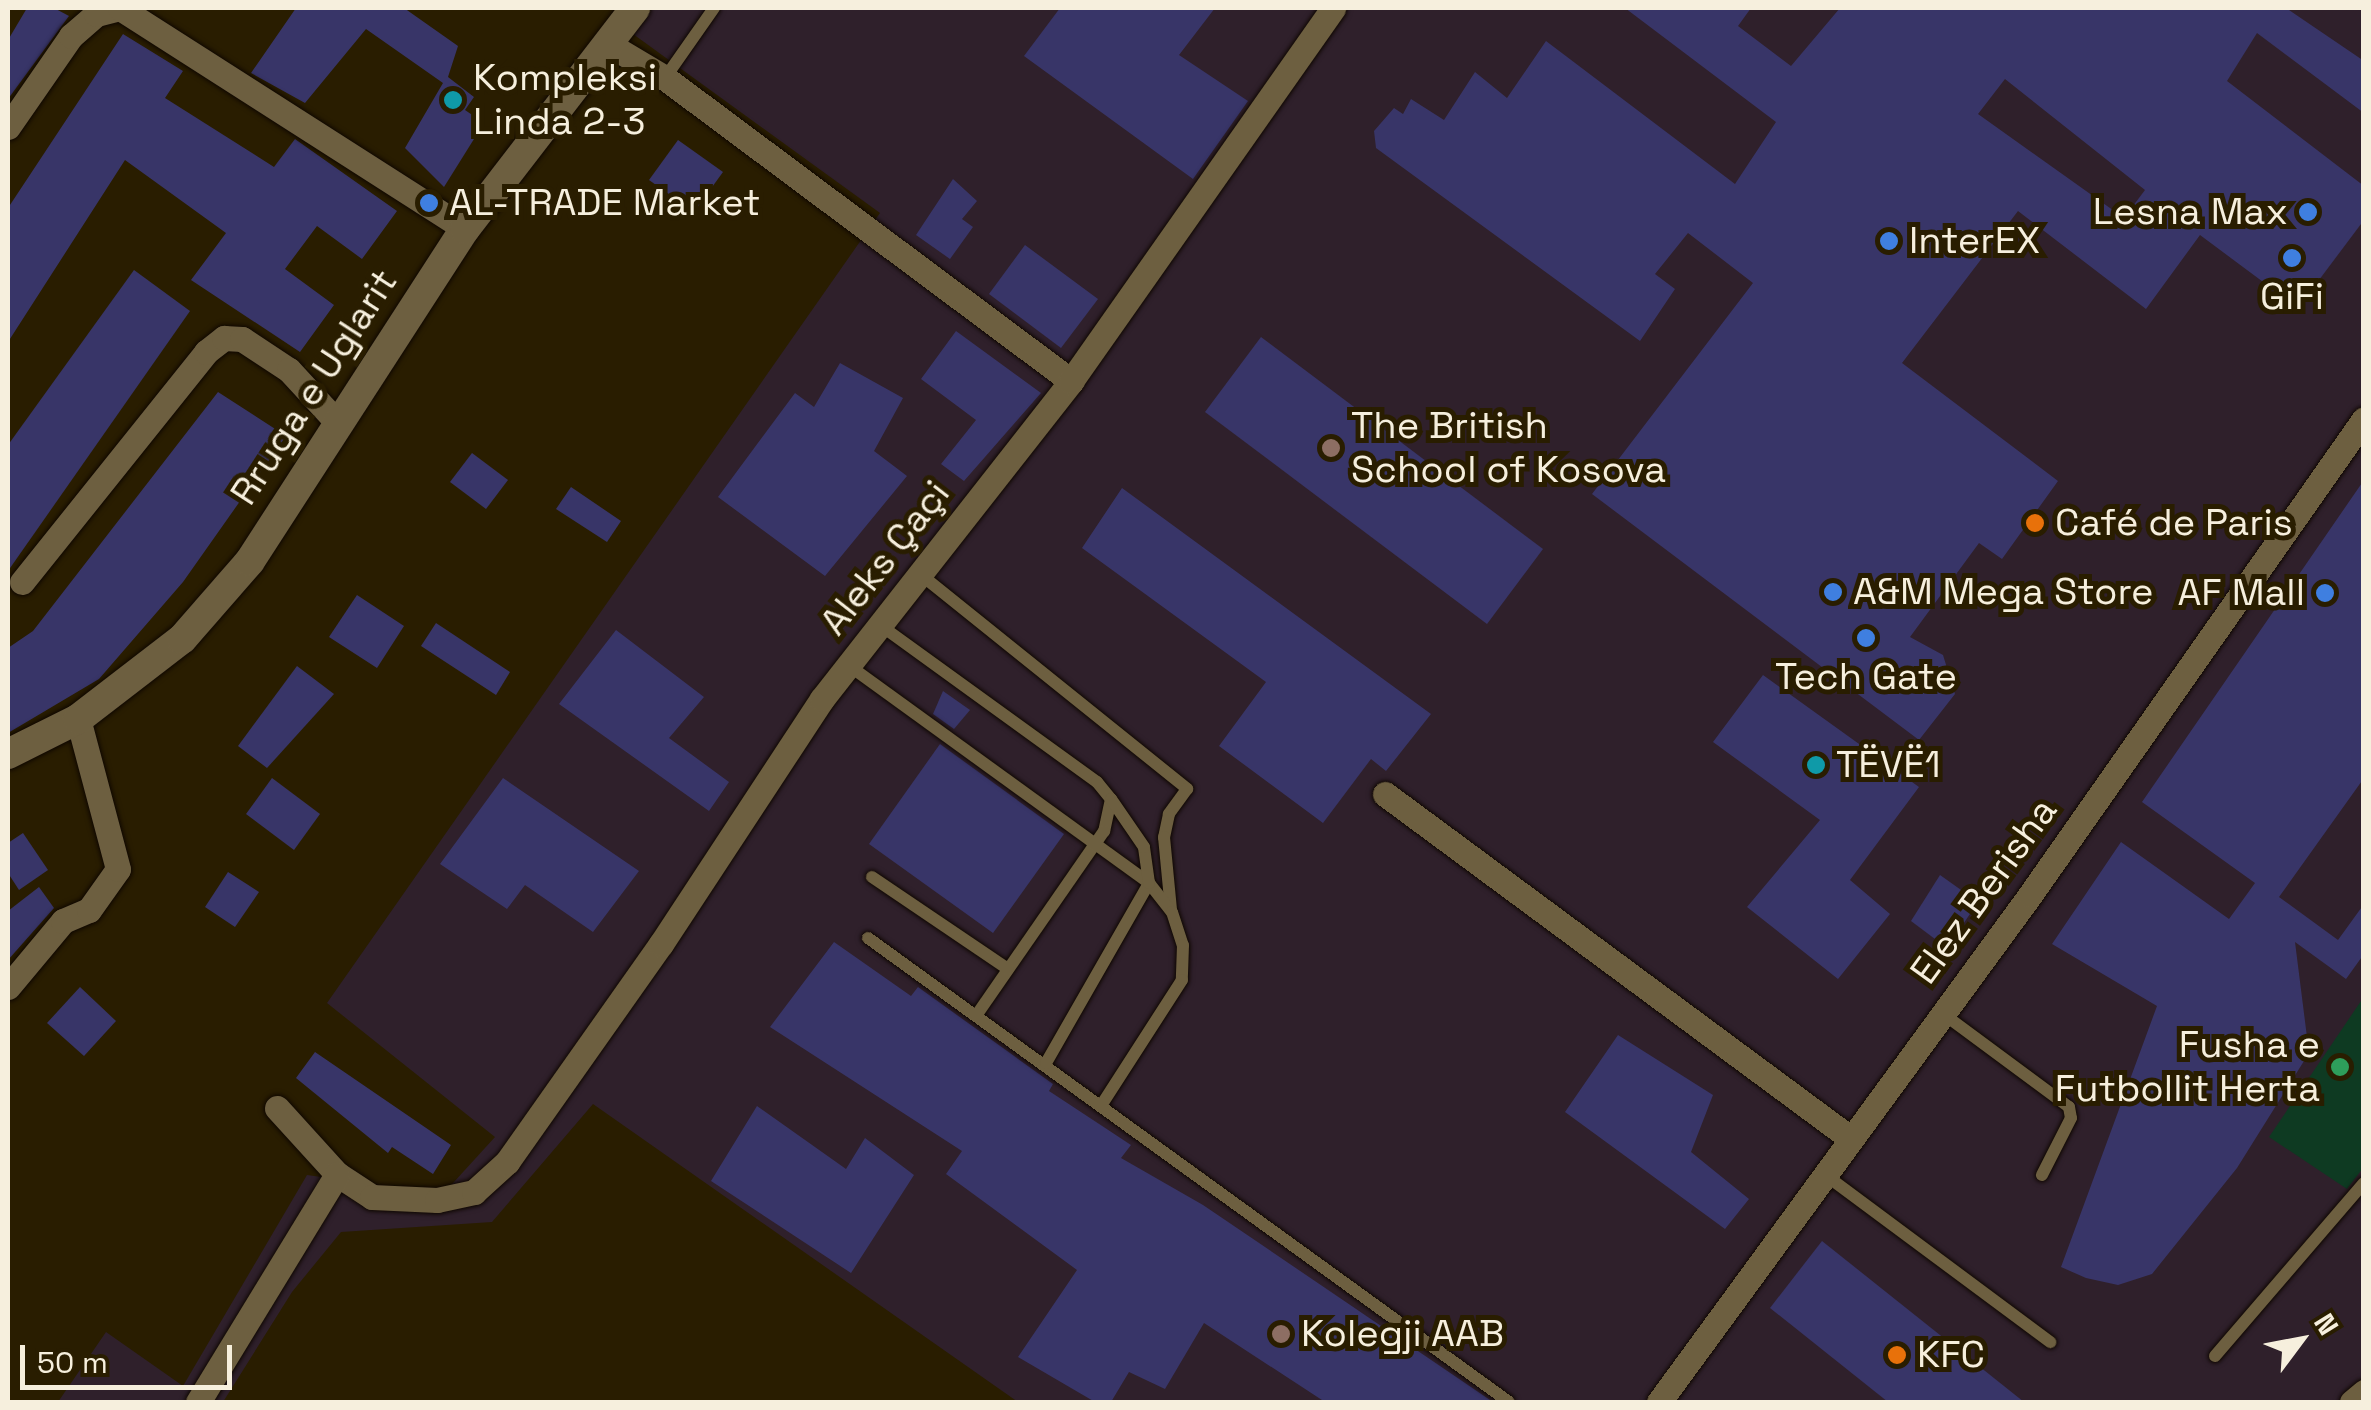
<!DOCTYPE html>
<meta charset="utf-8">
<style>
body{margin:0}
#map{position:relative;width:2371px;height:1410px;overflow:hidden;background:#291d00;font-family:"Space Grotesk",sans-serif}
div>[style]{position:absolute}
.industrial>*{inset:0;background:#2f202b}
.green>*{inset:0;background:#0e3a22}
.building>*{inset:0;background:#383568}
.roads{filter:drop-shadow(0 0 2px #0f0700) drop-shadow(0 0 2px #0f0700)}
.service>*{height:12px;margin:-6px;padding:0 6px;transform-origin:6px;border-radius:6px;background:#6d5f40}
.minor>*{height:25px;margin:-12.5px;padding:0 12.5px;transform-origin:12.5px;border-radius:12.5px;background:#6d5f40}
.tertiary>*{height:30px;margin:-15px;padding:0 15px;transform-origin:15px;border-radius:15px;background:#6d5f40}
.dots>*{width:28px;height:28px;translate:-50% -50%;box-sizing:border-box;border:5px solid #291d00;border-radius:50%}
span{translate:-50% -50%;white-space:nowrap;text-align:center;line-height:1.15;-webkit-text-stroke:10px #291d00;paint-order:stroke}
.poi-label{font-size:38px;color:#f6efdd}
.left{translate:0 -50%;text-align:left}
.right{translate:-100% -50%;text-align:right}
.street-label{font-size:38px;color:#f6efdd}
.frame{position:absolute;inset:0;border:10px solid #f6efdd;pointer-events:none}
.north{position:absolute;left:2251px;top:1290px;width:100px;height:100px;-webkit-text-stroke:8px #291d00;paint-order:stroke;rotate:58deg;font-size:28px;font-weight:700;line-height:40px;text-align:center;color:#f6efdd}
.north::after{content:'';display:block;margin:auto;width:35px;height:45px;background:#f6efdd;clip-path:polygon(50% 0,100% 100%,50% 72%,0 100%)}
.scale{position:absolute;left:20px;top:1345px;width:212px;height:45px;box-sizing:border-box;border:5px solid #f6efdd;border-top:0;padding-left:12px;font-size:30px;line-height:35px;white-space:nowrap;color:#f6efdd;-webkit-text-stroke:8px #291d00;paint-order:stroke}
</style>
<div id="map">
<div class="industrial">
<div style="clip-path:polygon(652px 8px,2363px 8px,2363px 1402px,1018px 1402px,593px 1104px,492px 1222px,341px 1232px,292px 1292px,223px 1402px,58px 1402px,106px 1332px,183px 1386px,307px 1175px,443px 1194px,495px 1137px,327px 1003px,880px 213px,633px 34px)"></div>
</div>
<div class="green">
<div style="clip-path:polygon(2363px 998px,2363px 1168px,2347px 1189px,2269px 1137px)"></div>
</div>
<div class="building">
<div style="clip-path:polygon(27px 8px,54px 8px,69px 16px,8px 99px,8px 40px)"></div>
<div style="clip-path:polygon(296px 8px,404px 8px,458px 46px,448px 77px,474px 97px,465px 110px,484px 123px,444px 187px,405px 148px,443px 83px,366px 29px,305px 103px,251px 73px)"></div>
<div style="clip-path:polygon(1060px 8px,1215px 8px,1179px 55px,1248px 101px,1193px 179px,1024px 56px)"></div>
<div style="clip-path:polygon(evenodd,1625px 8px,1751px 8px,1738px 26px,1791px 66px,1840px 8px,2286px 8px,2364px 61px,2364px 113px,2257px 33px,2227px 81px,2364px 186px,2364px 220px,2298px 308px,2200px 235px,2146px 309px,2018px 211px,1902px 363px,2058px 481px,2002px 559px,1979px 543px,1910px 637px,1943px 655px,1955px 694px,1919px 740px,1592px 494px,1753px 283px,1688px 233px,1655px 274px,1675px 289px,1640px 341px,1376px 148px,1374px 131px,1394px 108px,1403px 114px,1411px 99px,1444px 120px,1475px 72px,1507px 98px,1546px 41px,1735px 184px,1776px 122px,1625px 8px,2005px 79px,2145px 190px,2124px 218px,1978px 114px,2005px 79px)"></div>
<div style="clip-path:polygon(123px 34px,183px 71px,165px 98px,274px 167px,295px 139px,397px 211px,362px 259px,317px 226px,285px 269px,334px 305px,300px 352px,191px 280px,226px 233px,125px 160px,8px 342px,8px 208px)"></div>
<div style="clip-path:polygon(678px 140px,723px 172px,694px 212px,649px 180px)"></div>
<div style="clip-path:polygon(953px 179px,977px 201px,962px 219px,973px 227px,950px 259px,916px 235px)"></div>
<div style="clip-path:polygon(1025px 245px,1098px 299px,1061px 348px,989px 294px)"></div>
<div style="clip-path:polygon(134px 270px,190px 311px,8px 571px,8px 445px)"></div>
<div style="clip-path:polygon(956px 331px,1041px 393px,964px 481px,941px 464px,976px 420px,921px 379px)"></div>
<div style="clip-path:polygon(1261px 337px,1543px 549px,1487px 624px,1205px 412px)"></div>
<div style="clip-path:polygon(840px 363px,903px 398px,874px 451px,907px 476px,825px 576px,718px 497px,795px 393px,814px 407px)"></div>
<div style="clip-path:polygon(218px 392px,286px 436px,183px 582px,99px 679px,8px 733px,8px 648px,33px 631px)"></div>
<div style="clip-path:polygon(472px 453px,508px 480px,486px 509px,450px 482px)"></div>
<div style="clip-path:polygon(2364px 480px,2364px 778px,2279px 897px,2338px 940px,2364px 904px,2364px 954px,2346px 979px,2295px 942px,2309px 1053px,2237px 1168px,2152px 1274px,2118px 1285px,2086px 1278px,2061px 1267px,2157px 1006px,2052px 944px,2121px 842px,2229px 919px,2255px 883px,2142px 802px)"></div>
<div style="clip-path:polygon(571px 487px,621px 521px,607px 542px,556px 509px)"></div>
<div style="clip-path:polygon(1122px 488px,1431px 714px,1386px 771px,1371px 759px,1323px 823px,1219px 746px,1266px 682px,1082px 548px)"></div>
<div style="clip-path:polygon(357px 595px,404px 626px,377px 668px,329px 637px)"></div>
<div style="clip-path:polygon(436px 623px,510px 672px,496px 695px,421px 646px)"></div>
<div style="clip-path:polygon(616px 630px,704px 697px,669px 738px,729px 782px,709px 811px,559px 704px)"></div>
<div style="clip-path:polygon(297px 666px,334px 694px,267px 768px,238px 746px)"></div>
<div style="clip-path:polygon(1763px 675px,1919px 787px,1850px 880px,1890px 914px,1838px 979px,1747px 907px,1820px 820px,1713px 742px)"></div>
<div style="clip-path:polygon(943px 691px,970px 710px,954px 729px,933px 714px)"></div>
<div style="clip-path:polygon(940px 744px,1064px 834px,993px 933px,869px 844px)"></div>
<div style="clip-path:polygon(272px 778px,320px 814px,294px 850px,246px 814px)"></div>
<div style="clip-path:polygon(503px 778px,639px 871px,593px 932px,525px 885px,507px 909px,440px 864px)"></div>
<div style="clip-path:polygon(23px 833px,48px 870px,19px 890px,8px 873px,8px 843px)"></div>
<div style="clip-path:polygon(228px 872px,259px 892px,235px 927px,205px 907px)"></div>
<div style="clip-path:polygon(1940px 875px,1978px 902px,1947px 948px,1911px 921px)"></div>
<div style="clip-path:polygon(39px 887px,54px 908px,8px 960px,8px 911px)"></div>
<div style="clip-path:polygon(834px 942px,911px 996px,918px 987px,1053px 1084px,1049px 1091px,1131px 1145px,1121px 1158px,1203px 1205px,1493px 1402px,1325px 1402px,1204px 1323px,1165px 1389px,1129px 1372px,1111px 1402px,1095px 1402px,1018px 1357px,1077px 1270px,946px 1174px,962px 1151px,770px 1027px)"></div>
<div style="clip-path:polygon(80px 987px,116px 1021px,84px 1056px,47px 1023px)"></div>
<div style="clip-path:polygon(1618px 1035px,1713px 1095px,1691px 1152px,1749px 1199px,1725px 1229px,1565px 1112px)"></div>
<div style="clip-path:polygon(315px 1052px,451px 1145px,433px 1174px,392px 1147px,388px 1153px,296px 1078px)"></div>
<div style="clip-path:polygon(757px 1106px,846px 1169px,865px 1138px,914px 1175px,851px 1273px,711px 1181px)"></div>
<div style="clip-path:polygon(1822px 1241px,2024px 1402px,1888px 1402px,1770px 1308px)"></div>
</div>
<div class="roads">
<div class="service">
<div style="left:665px;top:78px;width:85px;rotate:-55deg"></div>
<div style="left:920px;top:574px;width:343px;rotate:38.8deg"></div>
<div style="left:1187px;top:789px;width:31px;rotate:126deg"></div>
<div style="left:1169px;top:814px;width:24px;rotate:102deg"></div>
<div style="left:1164px;top:837px;width:73px;rotate:84.5deg"></div>
<div style="left:880px;top:625px;width:268px;rotate:35.9deg"></div>
<div style="left:1097px;top:782px;width:22px;rotate:51deg"></div>
<div style="left:1111px;top:799px;width:33px;rotate:102deg"></div>
<div style="left:1104px;top:831px;width:221px;rotate:124.7deg"></div>
<div style="left:848px;top:665px;width:372px;rotate:35.9deg"></div>
<div style="left:1149px;top:883px;width:37px;rotate:52deg"></div>
<div style="left:1172px;top:912px;width:35px;rotate:72deg"></div>
<div style="left:1183px;top:945px;width:35px;rotate:92deg"></div>
<div style="left:1182px;top:980px;width:148px;rotate:122.8deg"></div>
<div style="left:872px;top:877px;width:164px;rotate:34.1deg"></div>
<div style="left:868px;top:938px;width:791px;rotate:35.9deg"></div>
<div style="left:1942px;top:1013px;width:158px;rotate:36.5deg"></div>
<div style="left:2069px;top:1107px;width:11px;rotate:80deg"></div>
<div style="left:2071px;top:1118px;width:64px;rotate:117deg"></div>
<div style="left:1046px;top:1063px;width:207px;rotate:-60.2deg"></div>
<div style="left:1149px;top:883px;width:36px;rotate:-98deg"></div>
<div style="left:1144px;top:847px;width:58px;rotate:-124.5deg"></div>
<div style="left:1824px;top:1174px;width:282px;rotate:36.6deg"></div>
<div style="left:2215px;top:1356px;width:228px;rotate:-49.3deg"></div>
</div>
<div class="minor">
<div style="left:608px;top:44px;width:66px;rotate:30.8deg"></div>
<div style="left:665px;top:78px;width:507px;rotate:36.73deg"></div>
<div style="left:8px;top:127px;width:111px;rotate:-55.3deg"></div>
<div style="left:71px;top:36px;width:33px;rotate:-41deg"></div>
<div style="left:96px;top:14px;width:25px;rotate:-14deg"></div>
<div style="left:120px;top:8px;width:410px;rotate:32.6deg"></div>
<div style="left:22px;top:582px;width:295px;rotate:-51.3deg"></div>
<div style="left:206px;top:352px;width:23px;rotate:-38deg"></div>
<div style="left:224px;top:338px;width:18px;rotate:3deg"></div>
<div style="left:242px;top:339px;width:56px;rotate:33.4deg"></div>
<div style="left:289px;top:370px;width:69px;rotate:47.3deg"></div>
<div style="left:1385px;top:794px;width:578px;rotate:36.49deg"></div>
<div style="left:8px;top:987px;width:86px;rotate:-50.2deg"></div>
<div style="left:63px;top:921px;width:28px;rotate:-23deg"></div>
<div style="left:89px;top:910px;width:50px;rotate:-54.7deg"></div>
<div style="left:118px;top:869px;width:155px;rotate:-104.9deg"></div>
<div style="left:277px;top:1108px;width:89px;rotate:47.7deg"></div>
<div style="left:337px;top:1174px;width:42px;rotate:33.3deg"></div>
<div style="left:372px;top:1197px;width:65px;rotate:2.6deg"></div>
<div style="left:437px;top:1200px;width:38px;rotate:-12deg"></div>
<div style="left:474px;top:1192px;width:45px;rotate:-42.3deg"></div>
<div style="left:507px;top:1162px;width:267px;rotate:-54.8deg"></div>
<div style="left:661px;top:944px;width:293px;rotate:-56.7deg"></div>
<div style="left:822px;top:699px;width:404px;rotate:-51.9deg"></div>
<div style="left:1071px;top:381px;width:456px;rotate:-54.9deg"></div>
<div style="left:198px;top:1402px;width:267px;rotate:-58.6deg"></div>
<div style="left:1659px;top:1402px;width:628px;rotate:-53.8deg"></div>
<div style="left:2030px;top:895px;width:581px;rotate:-54.94deg"></div>
<div style="left:2352px;top:1402px;width:16px;rotate:-40deg"></div>
</div>
<div class="tertiary">
<div style="left:8px;top:754px;width:78px;rotate:-26.6deg"></div>
<div style="left:78px;top:719px;width:131px;rotate:-37.6deg"></div>
<div style="left:182px;top:639px;width:103px;rotate:-48.9deg"></div>
<div style="left:250px;top:561px;width:396px;rotate:-57.1deg"></div>
<div style="left:465px;top:229px;width:279px;rotate:-52.4deg"></div>
</div>
</div>
<div class="dots">
<div style="left:453px;top:100px;background:#0f9aa8"></div>
<div style="left:429px;top:203px;background:#3f7fe0"></div>
<div style="left:2308px;top:212px;background:#3f7fe0"></div>
<div style="left:1889px;top:241px;background:#3f7fe0"></div>
<div style="left:2292px;top:258px;background:#3f7fe0"></div>
<div style="left:1331px;top:448px;background:#8d6e63"></div>
<div style="left:2035px;top:523px;background:#e8710a"></div>
<div style="left:1833px;top:592px;background:#3f7fe0"></div>
<div style="left:2325px;top:593px;background:#3f7fe0"></div>
<div style="left:1866px;top:638px;background:#3f7fe0"></div>
<div style="left:1816px;top:765px;background:#0f9aa8"></div>
<div style="left:2340px;top:1067px;background:#2e9e5b"></div>
<div style="left:1281px;top:1334px;background:#8d6e63"></div>
<div style="left:1897px;top:1355px;background:#e8710a"></div>
</div>
<div class="poi-label">
<span class="left" style="left:473px;top:100px">Kompleksi<br>Linda 2-3</span>
<span class="left" style="left:449px;top:203px">AL-TRADE Market</span>
<span class="right" style="left:2288px;top:212px">Lesna Max</span>
<span class="left" style="left:1909px;top:241px">InterEX</span>
<span style="left:2292px;top:297px">GiFi</span>
<span class="left" style="left:1351px;top:448px">The British<br>School of Kosova</span>
<span class="left" style="left:2055px;top:523px">Café de Paris</span>
<span class="left" style="left:1853px;top:592px">A&amp;M Mega Store</span>
<span class="right" style="left:2305px;top:593px">AF Mall</span>
<span style="left:1866px;top:677px">Tech Gate</span>
<span class="left" style="left:1836px;top:765px">TËVË1</span>
<span class="right" style="left:2320px;top:1067px">Fusha e<br>Futbollit Herta</span>
<span class="left" style="left:1301px;top:1334px">Kolegji AAB</span>
<span class="left" style="left:1917px;top:1355px">KFC</span>
</div>
<div class="street-label">
<span style="left:314px;top:387px;rotate:-57deg">Rruga e Uglarit</span>
<span style="left:885px;top:558px;rotate:-52deg">Aleks Çaçi</span>
<span style="left:1984px;top:891px;rotate:-54deg">Elez Berisha</span>
</div>
<div class="frame"></div>
<div class="north">N</div>
<div class="scale">50 m</div>
</div>
